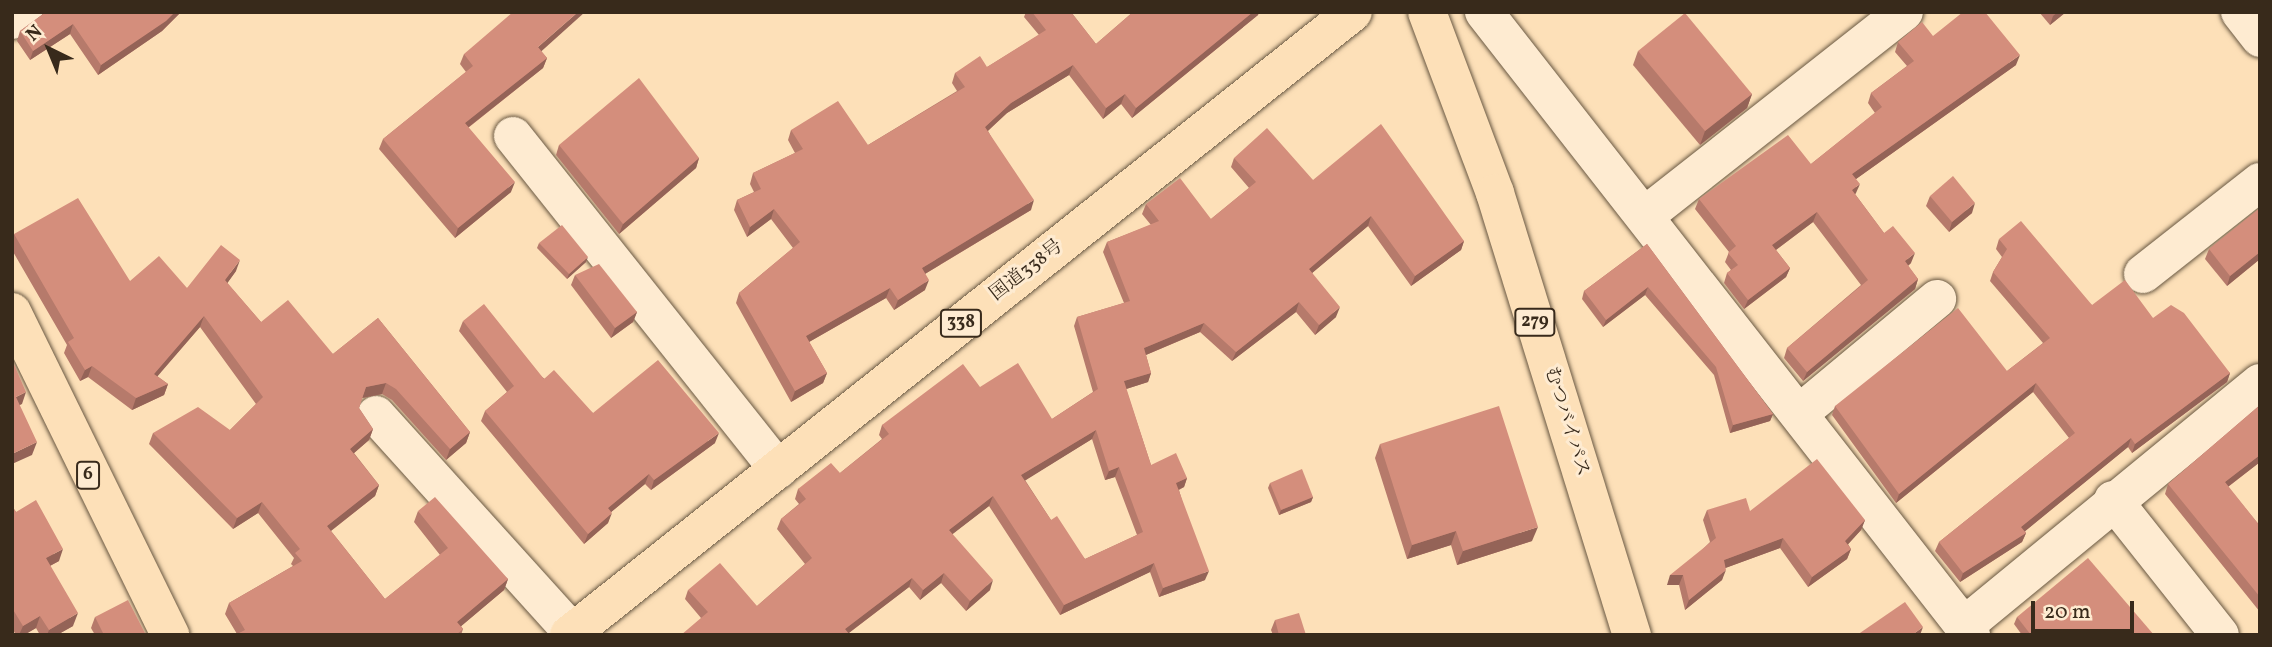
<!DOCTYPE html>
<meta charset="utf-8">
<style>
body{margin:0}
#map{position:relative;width:2272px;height:647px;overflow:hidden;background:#fde0b8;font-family:Vollkorn,"Noto Serif JP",serif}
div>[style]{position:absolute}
.roads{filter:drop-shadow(0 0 2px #695842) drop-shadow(0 0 2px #695842)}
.minor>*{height:38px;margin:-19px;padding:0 19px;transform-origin:19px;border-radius:19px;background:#feebd1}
.major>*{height:38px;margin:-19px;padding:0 19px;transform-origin:19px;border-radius:19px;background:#fde0b8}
.highway>*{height:38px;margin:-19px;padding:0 19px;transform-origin:19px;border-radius:19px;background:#fde0b8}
.wall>*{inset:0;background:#b67a6b}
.shaded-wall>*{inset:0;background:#946357}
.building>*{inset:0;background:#d48e7c}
span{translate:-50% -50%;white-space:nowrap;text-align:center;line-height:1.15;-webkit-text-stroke:6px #feebd1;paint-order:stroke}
.shield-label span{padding:2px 5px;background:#feebd1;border:2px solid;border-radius:5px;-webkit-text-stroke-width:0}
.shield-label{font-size:18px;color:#382a1b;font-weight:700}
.street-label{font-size:19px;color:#382a1b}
.frame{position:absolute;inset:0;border:14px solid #382a1b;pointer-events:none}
.north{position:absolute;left:14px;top:14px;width:70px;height:70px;-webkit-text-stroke:5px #feebd1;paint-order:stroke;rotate:317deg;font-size:19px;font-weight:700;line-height:28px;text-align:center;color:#382a1b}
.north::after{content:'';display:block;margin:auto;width:24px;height:32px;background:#382a1b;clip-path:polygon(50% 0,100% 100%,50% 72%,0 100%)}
.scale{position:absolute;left:2031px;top:601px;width:103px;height:32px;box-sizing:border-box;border:4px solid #382a1b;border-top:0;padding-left:9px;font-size:21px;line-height:24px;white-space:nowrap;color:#382a1b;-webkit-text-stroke:5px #feebd1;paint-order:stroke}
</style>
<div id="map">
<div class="roads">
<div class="minor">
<div style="left:1484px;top:12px;width:791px;rotate:51.99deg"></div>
<div style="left:2240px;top:12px;width:33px;rotate:52deg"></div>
<div style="left:12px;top:20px;width:14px;rotate:-34deg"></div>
<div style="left:513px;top:136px;width:426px;rotate:51.5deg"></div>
<div style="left:1647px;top:214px;width:327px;rotate:-38.2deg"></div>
<div style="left:2143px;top:274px;width:149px;rotate:-38.2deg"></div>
<div style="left:1801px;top:412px;width:177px;rotate:-39.7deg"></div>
<div style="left:376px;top:415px;width:292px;rotate:47.9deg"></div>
<div style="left:2113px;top:500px;width:172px;rotate:51.6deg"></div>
<div style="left:1964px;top:626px;width:383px;rotate:-39.4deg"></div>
</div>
<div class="major">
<div style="left:12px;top:312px;width:360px;rotate:63.9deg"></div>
</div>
<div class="highway">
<div style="left:1427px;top:12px;width:193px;rotate:69.4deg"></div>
<div style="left:1495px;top:193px;width:463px;rotate:72.8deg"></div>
<div style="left:569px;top:635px;width:1001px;rotate:-38.47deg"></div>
</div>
</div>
<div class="wall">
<div style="clip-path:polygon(43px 12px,181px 12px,162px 31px,98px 75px,70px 34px,30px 60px,17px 41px,20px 31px,43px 14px)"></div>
<div style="clip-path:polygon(1026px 12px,1071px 12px,1096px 44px,1133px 12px,1259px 12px,1258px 15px,1132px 118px,1121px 104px,1103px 119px,1069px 75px,1007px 113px,988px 131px,1031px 210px,925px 274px,925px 290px,894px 310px,886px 298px,809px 342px,827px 373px,823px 383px,791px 402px,736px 303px,739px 293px,793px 248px,771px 219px,747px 237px,734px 210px,737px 200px,754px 192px,750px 184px,753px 173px,795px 153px,788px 140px,791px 130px,868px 145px,957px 91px,952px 83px,955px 73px,987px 67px,1039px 35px,1024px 17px)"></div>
<div style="clip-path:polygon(2039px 12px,2066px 12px,2050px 25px)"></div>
<div style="clip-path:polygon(1933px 36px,2016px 65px,1856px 179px,1856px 193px,1855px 194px,1884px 233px,1911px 263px,1908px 266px,1918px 279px,1915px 289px,1803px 381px,1784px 358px,1787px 348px,1861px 285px,1813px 222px,1776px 250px,1790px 268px,1786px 277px,1744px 309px,1724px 283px,1727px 273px,1731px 270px,1725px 262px,1729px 252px,1695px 209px,1699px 199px,1811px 164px,1875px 113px,1868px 103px,1871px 93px,1907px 66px,1895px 52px,1898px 42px)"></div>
<div style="clip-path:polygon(541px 51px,547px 58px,543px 68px,468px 128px,511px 192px,455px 238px,379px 149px,383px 139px,466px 72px,460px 64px,464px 54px)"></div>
<div style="clip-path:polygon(1638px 51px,1752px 94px,1747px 108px,1700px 145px,1633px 65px)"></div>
<div style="clip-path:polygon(559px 145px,699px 158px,696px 168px,619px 234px,556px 155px)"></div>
<div style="clip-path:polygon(evenodd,1234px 158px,1313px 180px,1464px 241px,1461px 250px,1411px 286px,1368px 226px,1312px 273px,1336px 317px,1315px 335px,1296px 312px,1232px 361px,1200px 332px,1146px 355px,1151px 373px,1148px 382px,1126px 389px,1151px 465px,1187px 478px,1184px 487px,1179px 490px,1205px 580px,1159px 597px,1150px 572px,1060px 615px,989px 506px,952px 534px,990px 590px,966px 611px,941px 583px,920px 600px,909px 587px,849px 633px,701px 618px,685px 599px,688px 590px,757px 606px,805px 564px,777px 529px,781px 519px,799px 504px,795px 499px,798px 489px,840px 473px,882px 439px,879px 435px,882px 425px,980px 387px,1052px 419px,1093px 392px,1074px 326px,1077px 317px,1124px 303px,1103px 252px,1107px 242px,1151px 225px,1142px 214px,1146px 204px,1211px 219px,1249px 188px,1231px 167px,1234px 158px,1092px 439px,1105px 480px,1115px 477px,1137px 535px,1085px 559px,1051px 520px,1025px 480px,1092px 439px)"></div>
<div style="clip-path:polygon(1930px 196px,1972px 213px,1949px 232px,1926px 206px)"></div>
<div style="clip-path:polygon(2260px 208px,2260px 259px,2227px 286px,2205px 259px,2209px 249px)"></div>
<div style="clip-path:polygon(14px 234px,130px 281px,187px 288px,236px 271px,227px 283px,261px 322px,333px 354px,378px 318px,470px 432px,466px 443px,446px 460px,392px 400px,382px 394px,362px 398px,359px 408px,373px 429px,369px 440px,354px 453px,379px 485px,375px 496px,331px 531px,385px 599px,440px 555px,414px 522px,418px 511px,508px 579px,504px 590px,461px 626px,463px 629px,461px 635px,235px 635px,237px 634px,225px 614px,229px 603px,293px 566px,291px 564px,294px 558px,258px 513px,233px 529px,149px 444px,153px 433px,230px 430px,256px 404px,200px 327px,157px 376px,168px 384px,164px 395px,132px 410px,88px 377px,80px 381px,64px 353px,67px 345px,12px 250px,12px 239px)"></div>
<div style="clip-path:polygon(1999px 239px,2092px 305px,2153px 318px,2230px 373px,2227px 382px,2132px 453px,2128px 447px,2025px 531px,2026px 533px,2022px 542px,1960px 582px,1935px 551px,1939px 542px,2069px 438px,2033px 392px,1896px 503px,1832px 415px,1835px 406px,2007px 371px,2043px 343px,1990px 281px,1993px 272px,2002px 257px,1996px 249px)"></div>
<div style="clip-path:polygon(539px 243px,586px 262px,567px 279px,537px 248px)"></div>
<div style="clip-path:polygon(1647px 244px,1773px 414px,1770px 421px,1730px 433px,1714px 375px,1645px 295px,1603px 327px,1582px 299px,1584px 291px)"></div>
<div style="clip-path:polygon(575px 275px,637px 312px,633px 322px,611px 338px,571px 285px)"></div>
<div style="clip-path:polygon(463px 321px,593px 413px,715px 443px,651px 490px,645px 484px,611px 512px,608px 523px,584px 544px,481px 421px,485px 411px,507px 392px,459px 331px)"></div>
<div style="clip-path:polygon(2260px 405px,2260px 462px,2228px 487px,2260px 526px,2260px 612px,2165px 494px,2168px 484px)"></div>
<div style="clip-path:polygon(1380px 444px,1532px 541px,1457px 565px,1451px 545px,1407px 559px,1375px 458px)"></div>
<div style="clip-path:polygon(1270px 483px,1313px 497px,1311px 502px,1279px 515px,1268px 488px)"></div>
<div style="clip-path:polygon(12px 506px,16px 512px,59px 561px,50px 566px,73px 626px,57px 635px,40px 635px,36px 628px,24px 635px,16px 635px,12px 628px)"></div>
<div style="clip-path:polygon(1707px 510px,1750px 511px,1865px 520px,1861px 530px,1848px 544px,1851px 549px,1847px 559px,1808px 587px,1780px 548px,1725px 568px,1722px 580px,1685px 610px,1679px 585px,1667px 585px,1710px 542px,1703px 520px)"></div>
<div style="clip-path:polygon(95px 617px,146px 635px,95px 635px,91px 628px)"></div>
<div style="clip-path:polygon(2017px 617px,2154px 635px,2022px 635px,2014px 624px)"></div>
<div style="clip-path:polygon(1275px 620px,1306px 635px,1273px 635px,1271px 630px)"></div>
</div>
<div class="shaded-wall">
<div style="clip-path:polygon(175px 12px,181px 12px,162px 31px,98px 75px,101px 65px)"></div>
<div style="clip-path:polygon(578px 12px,585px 12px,535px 57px,538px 47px)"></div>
<div style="clip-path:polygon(1253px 12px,1259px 12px,1258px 15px,1132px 118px,1136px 108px)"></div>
<div style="clip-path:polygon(2058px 12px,2066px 12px,2050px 25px,2053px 16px)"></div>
<div style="clip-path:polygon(73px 24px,70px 34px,30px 60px,33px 51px)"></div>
<div style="clip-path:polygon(2020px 55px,2016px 65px,1849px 184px,1852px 174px)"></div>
<div style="clip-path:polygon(547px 58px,543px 68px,461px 133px,465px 123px)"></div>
<div style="clip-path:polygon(1073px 65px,1069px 75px,1007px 113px,981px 137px,985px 127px,1011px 103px)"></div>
<div style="clip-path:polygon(1125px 94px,1121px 104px,1103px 119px,1106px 108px)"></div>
<div style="clip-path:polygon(1752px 94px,1747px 108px,1700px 145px,1705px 131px)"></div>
<div style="clip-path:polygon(699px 158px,696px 168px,619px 234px,623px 224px)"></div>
<div style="clip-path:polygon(515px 182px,511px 192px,455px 238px,458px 228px)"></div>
<div style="clip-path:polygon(1860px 184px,1856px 193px,1849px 200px,1852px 190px)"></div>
<div style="clip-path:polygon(1034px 200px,1031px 210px,918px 278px,922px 268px)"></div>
<div style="clip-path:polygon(1975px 203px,1972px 213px,1949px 232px,1952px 222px)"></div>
<div style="clip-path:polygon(774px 209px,771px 219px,747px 237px,750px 227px)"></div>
<div style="clip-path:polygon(1817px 212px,1813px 222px,1769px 255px,1772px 245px)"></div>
<div style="clip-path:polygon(1371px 216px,1368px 226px,1305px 279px,1309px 269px)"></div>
<div style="clip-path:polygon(1464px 241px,1461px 250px,1411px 286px,1415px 276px)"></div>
<div style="clip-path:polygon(2260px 252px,2260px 259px,2227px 286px,2230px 276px)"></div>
<div style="clip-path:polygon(1915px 253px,1911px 263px,1901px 271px,1905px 261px)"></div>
<div style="clip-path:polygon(588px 257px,586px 262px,567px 279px,569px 274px)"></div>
<div style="clip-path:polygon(240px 260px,236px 271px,221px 292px,225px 280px)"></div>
<div style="clip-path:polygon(1790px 268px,1786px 277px,1744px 309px,1748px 300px)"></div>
<div style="clip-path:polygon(1918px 279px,1915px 289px,1803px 381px,1807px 372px)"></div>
<div style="clip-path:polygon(929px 280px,925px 290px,894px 310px,898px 300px)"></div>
<div style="clip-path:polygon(1648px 287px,1645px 295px,1603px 327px,1606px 320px)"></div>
<div style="clip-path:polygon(890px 288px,886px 298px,802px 346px,806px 336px)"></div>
<div style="clip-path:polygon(1299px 302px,1296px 312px,1232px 361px,1236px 352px)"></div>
<div style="clip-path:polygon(1340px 307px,1336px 317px,1315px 335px,1319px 325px)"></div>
<div style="clip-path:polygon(637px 312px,633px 322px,611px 338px,615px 328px)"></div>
<div style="clip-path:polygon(204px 316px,200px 327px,150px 385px,154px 374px)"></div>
<div style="clip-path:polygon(1204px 323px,1200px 332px,1141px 357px,1144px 348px)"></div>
<div style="clip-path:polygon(92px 366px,88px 377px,80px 381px,85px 370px)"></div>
<div style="clip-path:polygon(827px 373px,823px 383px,791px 402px,795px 391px)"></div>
<div style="clip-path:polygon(1151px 373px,1148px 382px,1120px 391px,1124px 381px)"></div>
<div style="clip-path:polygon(2230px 373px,2227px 382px,2132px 453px,2135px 444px)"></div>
<div style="clip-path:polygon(386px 383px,382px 394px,362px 398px,366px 387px)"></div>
<div style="clip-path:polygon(2036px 383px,2033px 392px,1896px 503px,1899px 494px)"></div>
<div style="clip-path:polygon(168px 384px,164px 395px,132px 410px,136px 398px)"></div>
<div style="clip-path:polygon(26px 392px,22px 404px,12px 409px,16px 397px)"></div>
<div style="clip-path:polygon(1773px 414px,1770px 421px,1730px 433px,1733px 425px)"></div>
<div style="clip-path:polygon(373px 429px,369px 440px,346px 460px,350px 449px)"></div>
<div style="clip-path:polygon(1096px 430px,1092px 439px,1018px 485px,1021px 475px)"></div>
<div style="clip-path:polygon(470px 432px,466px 443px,446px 460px,450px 449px)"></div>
<div style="clip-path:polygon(719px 433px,715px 443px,651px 490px,654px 480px)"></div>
<div style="clip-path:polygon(2131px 438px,2128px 447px,2018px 537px,2021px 527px)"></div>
<div style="clip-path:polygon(37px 442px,32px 455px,12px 464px,12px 454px)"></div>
<div style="clip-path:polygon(2260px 455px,2260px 462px,2221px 492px,2225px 482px)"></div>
<div style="clip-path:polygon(1119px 467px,1115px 477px,1105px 480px,1109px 471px)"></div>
<div style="clip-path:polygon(649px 474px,645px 484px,604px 518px,608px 508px)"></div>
<div style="clip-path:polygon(1187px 478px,1184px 487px,1173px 492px,1176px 483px)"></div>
<div style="clip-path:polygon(379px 485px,375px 496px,323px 537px,327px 526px)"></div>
<div style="clip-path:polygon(993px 496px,989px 506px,945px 540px,949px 530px)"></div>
<div style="clip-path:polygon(1313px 497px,1311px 502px,1279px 515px,1281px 510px)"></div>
<div style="clip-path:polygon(262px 502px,258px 513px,233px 529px,237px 518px)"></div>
<div style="clip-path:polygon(612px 513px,608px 523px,584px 544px,588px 534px)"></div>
<div style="clip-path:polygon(1865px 520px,1861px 530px,1842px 551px,1845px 541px)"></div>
<div style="clip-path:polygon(1538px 527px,1532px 541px,1457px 565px,1463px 551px)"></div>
<div style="clip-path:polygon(1456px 531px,1451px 545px,1407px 559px,1412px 545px)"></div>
<div style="clip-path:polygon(2026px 533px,2022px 542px,1960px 582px,1963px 573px)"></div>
<div style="clip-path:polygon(1783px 538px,1780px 548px,1720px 570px,1724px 560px)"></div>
<div style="clip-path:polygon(63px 549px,59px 561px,42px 570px,46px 558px)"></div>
<div style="clip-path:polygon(1851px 549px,1847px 559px,1808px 587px,1812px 577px)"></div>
<div style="clip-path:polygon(1154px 563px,1150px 572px,1060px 615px,1064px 605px)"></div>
<div style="clip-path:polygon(1726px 570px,1722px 580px,1685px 610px,1689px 600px)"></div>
<div style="clip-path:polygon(1209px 571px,1205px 580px,1159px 597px,1163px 588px)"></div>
<div style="clip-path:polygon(944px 573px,941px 583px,920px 600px,923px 590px)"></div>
<div style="clip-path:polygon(1670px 575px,1683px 575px,1679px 585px,1667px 585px)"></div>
<div style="clip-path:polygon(912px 578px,909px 587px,846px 635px,845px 629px)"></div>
<div style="clip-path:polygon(508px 579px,504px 590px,453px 633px,457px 622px)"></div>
<div style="clip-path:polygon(993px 580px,990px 590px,966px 611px,970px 601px)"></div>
<div style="clip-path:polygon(78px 613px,73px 626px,57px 635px,47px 635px,49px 630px)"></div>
<div style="clip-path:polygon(40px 616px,36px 628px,24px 635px,19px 635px,23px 626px)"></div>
<div style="clip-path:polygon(1923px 627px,1920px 635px,1912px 635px)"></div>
</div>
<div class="building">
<div style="clip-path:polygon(46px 12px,175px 12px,166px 21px,101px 65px,73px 24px,33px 51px,20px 31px)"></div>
<div style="clip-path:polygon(513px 12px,578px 12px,538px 47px,547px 58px,465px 123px,515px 182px,458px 228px,383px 139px,473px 66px,464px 54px)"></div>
<div style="clip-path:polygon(1032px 12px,1071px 12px,1096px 44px,1133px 12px,1253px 12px,1136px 108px,1125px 94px,1106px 108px,1073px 65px,1011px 103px,985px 127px,1034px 200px,922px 268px,929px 280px,898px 300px,890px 288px,806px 336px,827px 373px,795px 391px,739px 293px,800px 242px,774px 209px,750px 227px,737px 200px,761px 189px,753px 173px,803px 149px,791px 130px,838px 101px,868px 145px,965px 87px,955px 73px,980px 56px,987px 67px,1046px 30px)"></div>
<div style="clip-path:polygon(1963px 12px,1985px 12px,2020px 55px,1852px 174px,1860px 184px,1852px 190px,1884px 233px,1893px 226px,1915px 253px,1905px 261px,1918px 279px,1807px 372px,1787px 348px,1868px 280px,1817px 212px,1772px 245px,1790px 268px,1748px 300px,1727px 273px,1738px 265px,1728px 253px,1736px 246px,1699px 199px,1788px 135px,1811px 164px,1882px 107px,1871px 93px,1914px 61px,1898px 42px,1922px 22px,1933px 36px)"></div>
<div style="clip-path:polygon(1685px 13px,1752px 94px,1705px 131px,1638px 51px)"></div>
<div style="clip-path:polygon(639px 78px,699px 158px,623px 224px,559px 145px)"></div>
<div style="clip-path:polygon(evenodd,1381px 124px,1464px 241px,1415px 276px,1371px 216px,1309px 269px,1340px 307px,1319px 325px,1299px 302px,1236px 352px,1204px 323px,1144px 348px,1151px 373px,1124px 381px,1151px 465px,1176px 453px,1187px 478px,1176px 483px,1209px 571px,1163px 588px,1154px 563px,1064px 605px,993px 496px,949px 530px,993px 580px,970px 601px,944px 573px,923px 590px,912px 578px,845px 629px,850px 635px,681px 635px,708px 612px,688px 590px,720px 563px,757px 606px,812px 558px,781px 519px,806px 499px,798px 489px,831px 463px,840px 473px,889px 434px,882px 425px,963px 364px,980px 387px,1018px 363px,1052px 419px,1098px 389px,1077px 317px,1130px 301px,1107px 242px,1159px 221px,1146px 204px,1180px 178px,1211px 219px,1256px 182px,1234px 158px,1267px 128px,1313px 180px,1381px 124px,1096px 430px,1109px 471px,1119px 467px,1143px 532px,1085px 559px,1057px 516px,1051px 520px,1021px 475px,1096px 430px)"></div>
<div style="clip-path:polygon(1953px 176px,1975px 203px,1952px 222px,1930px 196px)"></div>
<div style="clip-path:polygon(78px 198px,130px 281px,159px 256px,187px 288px,221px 245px,240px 260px,225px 280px,261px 322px,288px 300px,333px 354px,378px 318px,470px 432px,450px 449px,396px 389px,386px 383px,366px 387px,359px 408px,373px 429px,350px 449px,379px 485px,327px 526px,385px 599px,448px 548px,418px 511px,435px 497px,508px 579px,457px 622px,463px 629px,456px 635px,235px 635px,245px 630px,229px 603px,302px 561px,295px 553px,300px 549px,262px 502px,237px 518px,153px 433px,198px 407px,230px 430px,263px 397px,204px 316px,154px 374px,168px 384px,136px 398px,92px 366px,85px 370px,68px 342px,74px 338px,14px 234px)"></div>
<div style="clip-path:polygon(2260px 208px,2260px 252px,2230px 276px,2209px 249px)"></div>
<div style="clip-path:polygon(2021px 221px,2092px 305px,2125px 280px,2153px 318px,2171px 305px,2184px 313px,2230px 373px,2135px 444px,2131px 438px,2021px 527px,2026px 533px,1963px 573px,1939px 542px,2075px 433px,2036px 383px,1899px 494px,1835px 406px,1958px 308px,2007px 371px,2050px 338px,1993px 272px,2007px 249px,1999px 239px)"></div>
<div style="clip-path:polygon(562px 225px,588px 257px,569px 274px,539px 243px)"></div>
<div style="clip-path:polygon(1647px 244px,1773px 414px,1733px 425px,1716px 367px,1648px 287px,1606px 320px,1584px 291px)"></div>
<div style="clip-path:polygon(599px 264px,637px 312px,615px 328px,575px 275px)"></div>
<div style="clip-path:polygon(484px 304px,544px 379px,554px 370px,593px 413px,658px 360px,719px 433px,654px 480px,649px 474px,608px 508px,612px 513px,588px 534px,485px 411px,514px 386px,463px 321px)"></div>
<div style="clip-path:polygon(13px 362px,26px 392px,16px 397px,37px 442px,12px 454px)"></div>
<div style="clip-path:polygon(2260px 405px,2260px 455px,2225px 482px,2260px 526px,2260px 597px,2168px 484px)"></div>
<div style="clip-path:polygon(1499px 406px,1538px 527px,1463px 551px,1456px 531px,1412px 545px,1380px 444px)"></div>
<div style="clip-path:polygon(1817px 459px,1865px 520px,1845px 541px,1851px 549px,1812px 577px,1783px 538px,1724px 560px,1726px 570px,1689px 600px,1683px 575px,1670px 575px,1716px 538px,1707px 510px,1746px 498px,1750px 511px)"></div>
<div style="clip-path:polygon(1302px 469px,1313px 497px,1281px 510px,1270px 483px)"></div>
<div style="clip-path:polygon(36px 500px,63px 549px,46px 558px,78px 613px,49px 630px,40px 616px,23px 626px,12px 608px,12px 506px,16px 512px)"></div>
<div style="clip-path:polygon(2088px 558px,2154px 635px,2031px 635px,2017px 617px)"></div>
<div style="clip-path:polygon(128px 600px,146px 635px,104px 635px,95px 617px)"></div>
<div style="clip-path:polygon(1905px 602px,1923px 627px,1912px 635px,1857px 635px)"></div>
<div style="clip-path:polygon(1299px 613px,1306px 635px,1279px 635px,1275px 620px)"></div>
</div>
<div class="shield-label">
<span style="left:1535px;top:322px">279</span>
<span style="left:961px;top:323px">338</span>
<span style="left:88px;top:475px">6</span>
</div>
<div class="street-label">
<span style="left:1027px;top:271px;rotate:-38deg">国道338号</span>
<span style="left:1566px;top:422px;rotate:73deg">むつバイパス</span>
</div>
<div class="frame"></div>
<div class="north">N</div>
<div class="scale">20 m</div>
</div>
